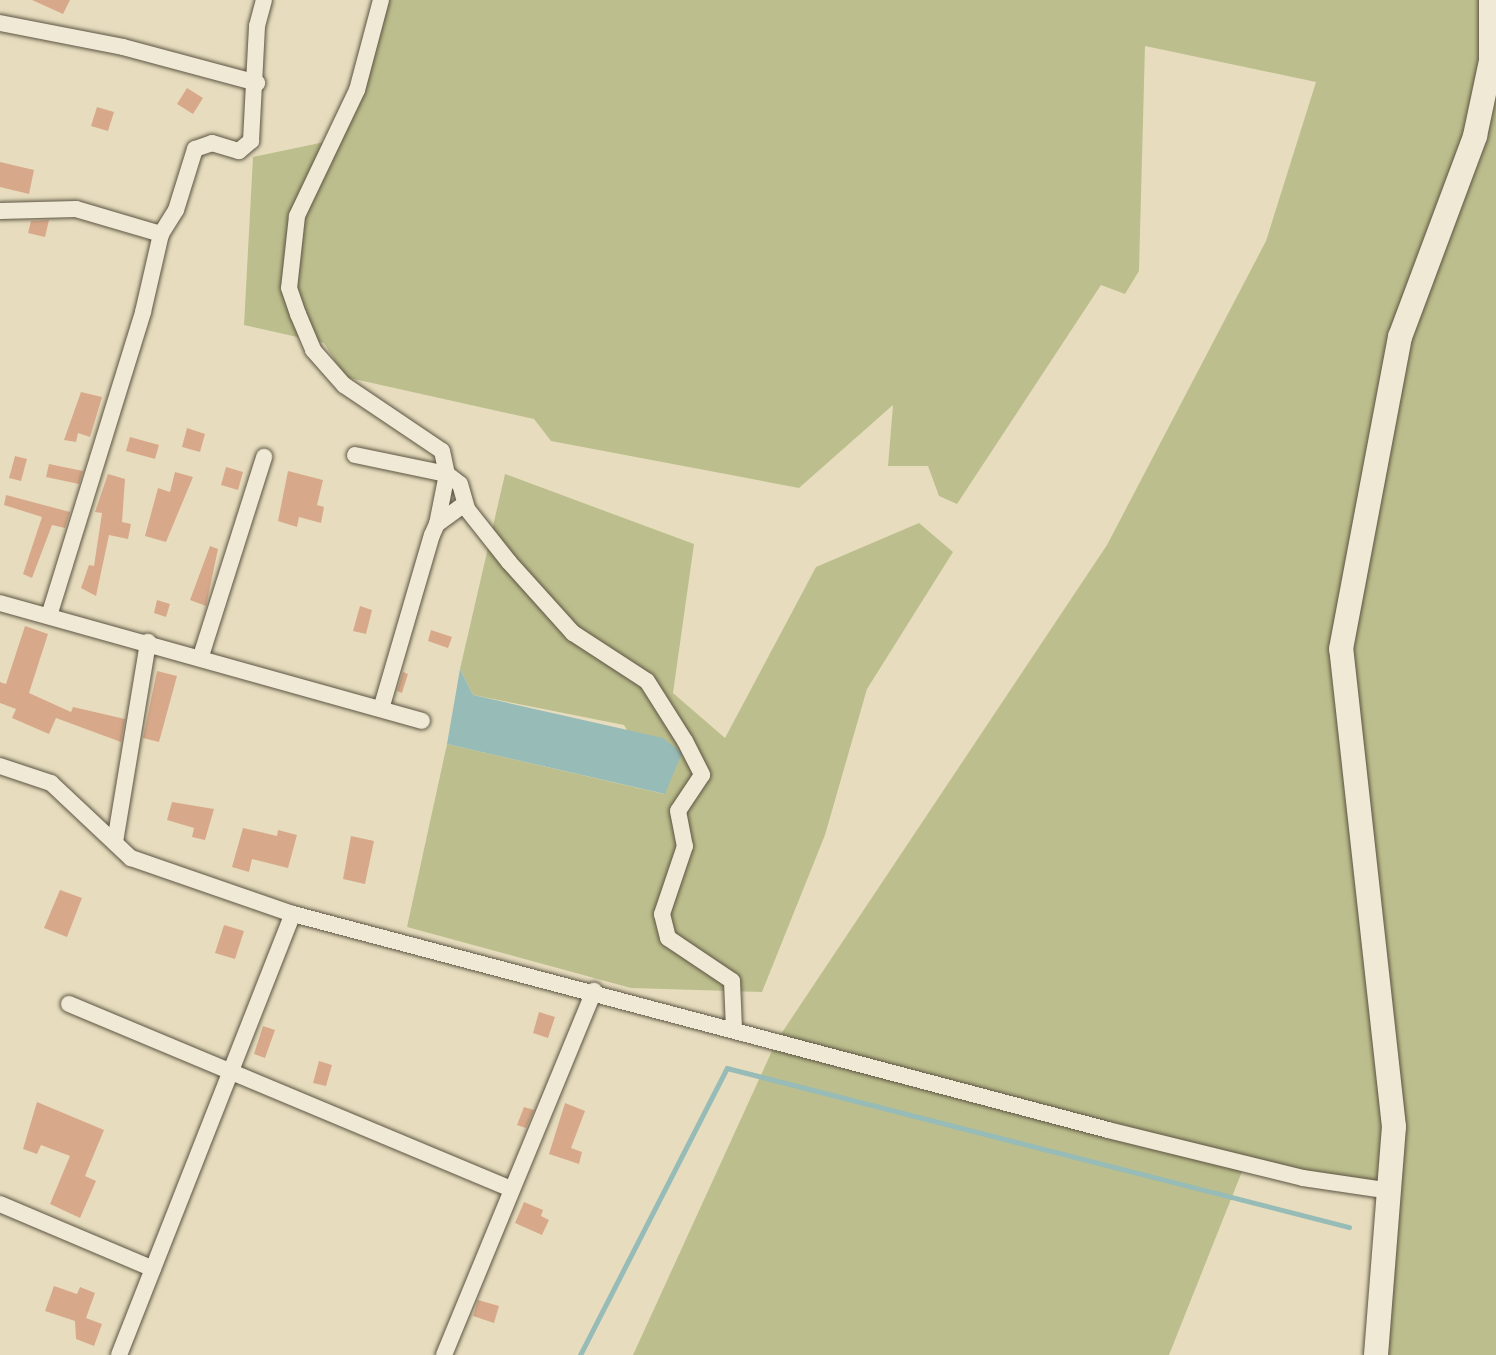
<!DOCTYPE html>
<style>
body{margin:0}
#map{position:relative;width:1496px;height:1355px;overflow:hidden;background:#e7ddbe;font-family:"IM FELL English",serif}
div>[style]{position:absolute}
.green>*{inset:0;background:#bcbf8d}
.water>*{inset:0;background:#97bbb6}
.stream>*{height:4.5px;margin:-2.25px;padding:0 2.25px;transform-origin:2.25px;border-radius:2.25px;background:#97bbb6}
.building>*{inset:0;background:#d7a98a}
.roads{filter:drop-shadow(0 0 2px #5d5443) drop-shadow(0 0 2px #5d5443)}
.street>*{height:16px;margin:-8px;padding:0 8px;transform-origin:8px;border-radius:8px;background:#efe9d5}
.secondary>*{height:24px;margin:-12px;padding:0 12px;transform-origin:12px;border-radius:12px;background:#efe9d5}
span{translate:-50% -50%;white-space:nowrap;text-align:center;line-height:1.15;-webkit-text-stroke:4.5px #efe9d5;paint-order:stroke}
</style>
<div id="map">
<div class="green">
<div style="clip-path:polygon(375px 0,1496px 0,1496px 1355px,1376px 1355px,1391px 1191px,1245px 1164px,1169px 1355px,633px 1355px,777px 1040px,1107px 545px,1266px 241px,1316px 82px,1145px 46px,1139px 271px,1125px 294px,1101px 285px,957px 504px,939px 496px,928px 466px,888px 466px,893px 405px,799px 488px,551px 441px,534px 419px,345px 377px,324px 343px,244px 325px,253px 157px,334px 140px)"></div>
<div style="clip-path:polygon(505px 474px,694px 544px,673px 693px,725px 738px,816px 567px,919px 523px,953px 552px,867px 689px,825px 835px,762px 992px,631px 988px,407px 927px,447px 744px,664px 794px,624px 725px,473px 695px,460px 669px)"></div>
</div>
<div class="water">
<div style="clip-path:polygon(460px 669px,473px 695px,663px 738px,682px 753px,665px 794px,447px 744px)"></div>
</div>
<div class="stream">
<div style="left:580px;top:1355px;width:322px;rotate:-62.9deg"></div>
<div style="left:727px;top:1068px;width:642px;rotate:14.34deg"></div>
</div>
<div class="building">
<div style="clip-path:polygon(32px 0,70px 0,63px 14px)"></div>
<div style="clip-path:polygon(187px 88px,203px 98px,193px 114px,177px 104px)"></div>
<div style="clip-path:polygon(97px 107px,114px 112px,108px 131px,91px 126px)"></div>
<div style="clip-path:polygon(0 162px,34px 170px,29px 194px,0 187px)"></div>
<div style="clip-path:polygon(49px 220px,45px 237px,28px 233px,31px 221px)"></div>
<div style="clip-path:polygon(81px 392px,102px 397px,90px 437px,78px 433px,76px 442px,64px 440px)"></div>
<div style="clip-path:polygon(187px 428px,205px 434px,200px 452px,182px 447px)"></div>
<div style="clip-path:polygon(130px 437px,159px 445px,155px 459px,126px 451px)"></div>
<div style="clip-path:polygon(15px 456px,27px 459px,21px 481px,9px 478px)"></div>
<div style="clip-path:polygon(49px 464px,83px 471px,79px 484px,46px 477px)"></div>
<div style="clip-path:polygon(226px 467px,243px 472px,238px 490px,221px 485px)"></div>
<div style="clip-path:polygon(288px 471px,323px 480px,317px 505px,324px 507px,321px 523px,299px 517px,297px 527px,278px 521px)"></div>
<div style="clip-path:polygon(175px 472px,193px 477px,166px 542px,145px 536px,158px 488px,170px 492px)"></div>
<div style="clip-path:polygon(108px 474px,125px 479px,122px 522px,131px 524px,128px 539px,109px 535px,96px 596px,81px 588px,89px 565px,94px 566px,102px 513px,95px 512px)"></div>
<div style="clip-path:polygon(6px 495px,70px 512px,65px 528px,52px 525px,32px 578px,23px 574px,42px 517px,4px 505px)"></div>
<div style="clip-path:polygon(210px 546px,218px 549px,206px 606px,190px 600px)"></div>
<div style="clip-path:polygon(157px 600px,170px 604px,166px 617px,154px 613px)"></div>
<div style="clip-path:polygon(360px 606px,372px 610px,366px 634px,353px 631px)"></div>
<div style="clip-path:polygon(25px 626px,48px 634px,29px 693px,71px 712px,73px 707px,125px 719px,121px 742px,56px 718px,49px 734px,12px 718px,16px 709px,0 703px,0 682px,6px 684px)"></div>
<div style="clip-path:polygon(431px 630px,452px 637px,448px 648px,428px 641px)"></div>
<div style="clip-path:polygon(157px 671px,177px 676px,159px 742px,143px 738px)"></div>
<div style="clip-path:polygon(403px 672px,408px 674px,402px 693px,397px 691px)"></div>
<div style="clip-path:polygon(172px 802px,214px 809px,205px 840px,192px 837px,194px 828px,167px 820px)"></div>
<div style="clip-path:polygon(243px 828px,277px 836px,278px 830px,297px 835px,288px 868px,252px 859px,249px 872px,232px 867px)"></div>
<div style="clip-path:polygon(351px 836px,374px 841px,365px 884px,343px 879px)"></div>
<div style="clip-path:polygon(60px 890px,82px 898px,67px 937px,44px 928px)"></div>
<div style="clip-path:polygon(224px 925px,244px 931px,235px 959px,215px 953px)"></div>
<div style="clip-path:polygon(539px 1012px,555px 1017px,548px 1038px,533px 1033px)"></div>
<div style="clip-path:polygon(263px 1026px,275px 1030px,265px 1058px,254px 1054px)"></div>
<div style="clip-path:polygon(319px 1061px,332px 1065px,326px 1086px,313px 1083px)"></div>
<div style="clip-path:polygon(37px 1102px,104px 1130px,85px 1176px,96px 1181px,80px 1218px,50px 1204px,70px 1156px,41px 1145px,37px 1154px,23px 1149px)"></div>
<div style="clip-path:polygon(565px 1103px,585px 1111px,571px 1148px,582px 1152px,579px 1164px,549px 1154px)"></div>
<div style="clip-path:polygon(524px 1107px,534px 1110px,526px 1128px,517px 1125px)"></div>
<div style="clip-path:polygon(524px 1202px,543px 1210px,541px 1216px,549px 1220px,542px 1235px,515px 1223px)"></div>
<div style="clip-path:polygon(54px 1286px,77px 1294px,80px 1287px,95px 1293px,86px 1318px,102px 1324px,94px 1346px,76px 1339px,75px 1321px,45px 1311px)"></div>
<div style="clip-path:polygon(478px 1300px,499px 1306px,494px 1323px,473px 1316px)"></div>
</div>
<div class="roads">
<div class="street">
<div style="left:381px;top:0;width:93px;rotate:104.9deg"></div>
<div style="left:357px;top:90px;width:140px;rotate:115.5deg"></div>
<div style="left:297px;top:216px;width:72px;rotate:96.3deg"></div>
<div style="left:289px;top:288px;width:28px;rotate:71deg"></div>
<div style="left:298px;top:314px;width:39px;rotate:67deg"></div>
<div style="left:313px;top:350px;width:47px;rotate:48.5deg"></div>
<div style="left:344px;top:385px;width:118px;rotate:34deg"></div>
<div style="left:442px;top:451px;width:24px;rotate:78deg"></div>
<div style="left:447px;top:474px;width:16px;rotate:38deg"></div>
<div style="left:460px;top:484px;width:26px;rotate:74deg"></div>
<div style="left:467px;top:509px;width:68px;rotate:51.6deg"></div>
<div style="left:509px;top:562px;width:96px;rotate:48deg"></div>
<div style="left:573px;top:633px;width:88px;rotate:33deg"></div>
<div style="left:647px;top:681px;width:71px;rotate:57.7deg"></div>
<div style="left:685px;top:741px;width:38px;rotate:63deg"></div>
<div style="left:702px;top:775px;width:43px;rotate:123.7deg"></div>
<div style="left:678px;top:811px;width:36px;rotate:79deg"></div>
<div style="left:685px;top:846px;width:72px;rotate:108.7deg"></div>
<div style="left:662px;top:914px;width:25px;rotate:76deg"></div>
<div style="left:668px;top:938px;width:77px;rotate:33.9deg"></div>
<div style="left:732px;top:981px;width:48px;rotate:87.6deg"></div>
<div style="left:0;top:23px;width:125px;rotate:11deg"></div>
<div style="left:123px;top:47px;width:139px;rotate:15deg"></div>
<div style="left:0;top:211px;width:76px;rotate:-1.5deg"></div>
<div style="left:76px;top:209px;width:89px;rotate:16.4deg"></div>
<div style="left:355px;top:455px;width:94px;rotate:11.7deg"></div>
<div style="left:447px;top:474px;width:51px;rotate:101.3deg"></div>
<div style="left:0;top:603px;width:438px;rotate:15.6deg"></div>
<div style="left:49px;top:616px;width:318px;rotate:-72.8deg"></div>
<div style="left:143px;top:312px;width:80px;rotate:-77deg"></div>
<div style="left:161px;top:234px;width:28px;rotate:-58deg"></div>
<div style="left:176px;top:210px;width:64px;rotate:-72.7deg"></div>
<div style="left:195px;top:149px;width:18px;rotate:-19deg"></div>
<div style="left:212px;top:143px;width:28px;rotate:17deg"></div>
<div style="left:239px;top:151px;width:16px;rotate:-40deg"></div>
<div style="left:251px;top:141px;width:115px;rotate:-87deg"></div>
<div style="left:257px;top:26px;width:27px;rotate:-75deg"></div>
<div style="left:201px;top:656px;width:209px;rotate:-72.4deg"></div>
<div style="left:381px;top:709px;width:181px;rotate:-73.7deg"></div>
<div style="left:432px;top:535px;width:12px;rotate:-66deg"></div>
<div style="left:437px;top:524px;width:34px;rotate:-36deg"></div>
<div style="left:0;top:766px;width:54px;rotate:18.4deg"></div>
<div style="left:51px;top:783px;width:110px;rotate:43.2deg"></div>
<div style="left:131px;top:858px;width:171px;rotate:19.1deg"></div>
<div style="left:293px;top:914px;width:843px;rotate:14.84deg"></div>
<div style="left:1108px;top:1130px;width:201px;rotate:13.8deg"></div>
<div style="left:1303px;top:1178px;width:89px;rotate:8.4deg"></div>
<div style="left:115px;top:842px;width:203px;rotate:-80.6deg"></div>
<div style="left:69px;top:1004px;width:480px;rotate:22.7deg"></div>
<div style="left:0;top:1204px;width:166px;rotate:23deg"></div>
<div style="left:119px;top:1355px;width:474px;rotate:-68.5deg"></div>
<div style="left:444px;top:1355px;width:394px;rotate:-67.6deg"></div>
</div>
<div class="secondary">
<div style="left:1376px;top:1355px;width:229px;rotate:-85.5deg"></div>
<div style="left:1394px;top:1127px;width:481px;rotate:-96.3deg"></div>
<div style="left:1341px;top:649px;width:318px;rotate:-79.3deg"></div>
<div style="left:1400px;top:337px;width:215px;rotate:-69.5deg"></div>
<div style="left:1475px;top:136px;width:77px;rotate:-78deg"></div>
<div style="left:1491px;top:61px;width:61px;rotate:-90deg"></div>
</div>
</div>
</div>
